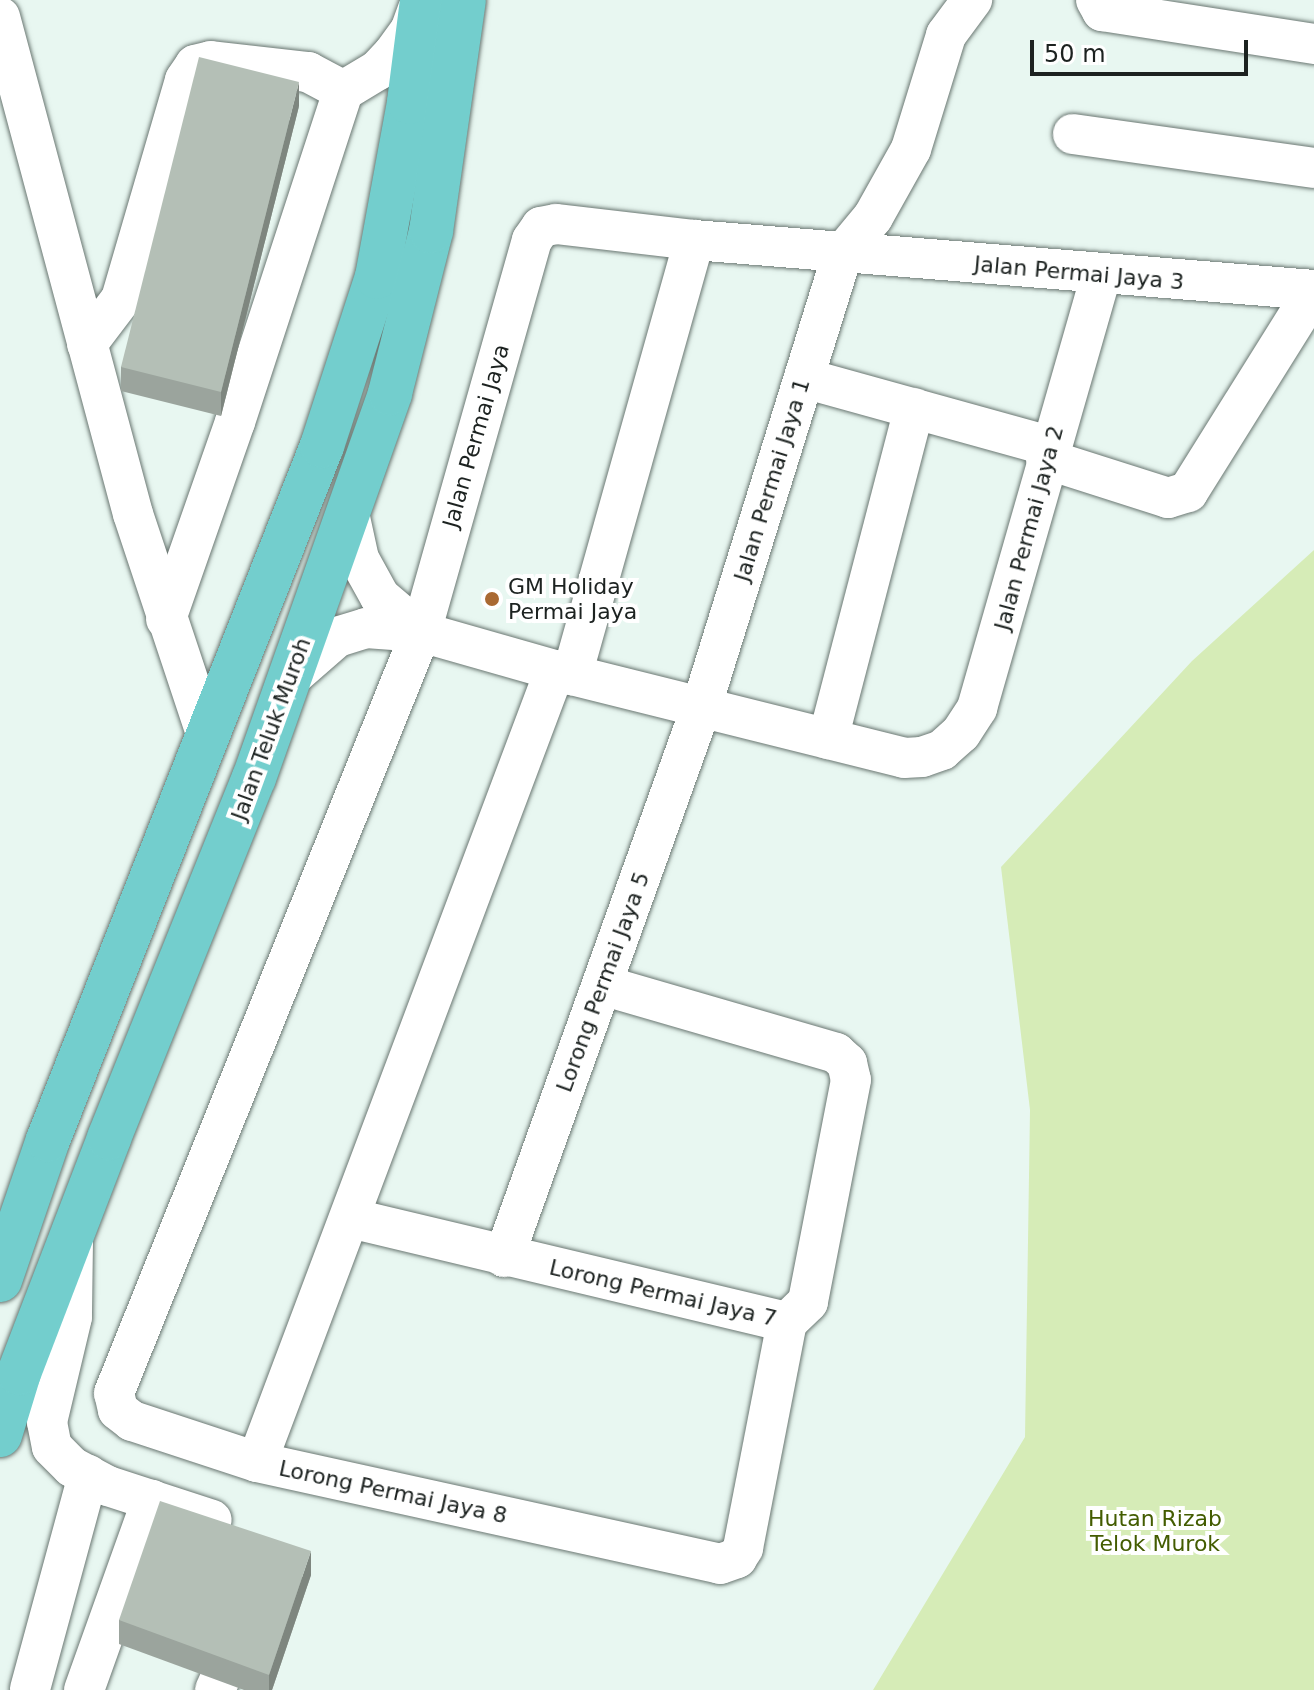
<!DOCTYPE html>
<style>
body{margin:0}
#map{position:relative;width:1314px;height:1690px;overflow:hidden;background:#e8f7f1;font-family:"DejaVu Sans",sans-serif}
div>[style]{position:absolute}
.green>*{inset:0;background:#d6ecb7}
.roads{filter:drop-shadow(0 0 2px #6a7772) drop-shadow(0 0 2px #6a7772)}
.minor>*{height:40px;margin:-20px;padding:0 20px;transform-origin:20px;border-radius:20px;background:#fff}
.major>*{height:44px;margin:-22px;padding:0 22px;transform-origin:22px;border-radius:22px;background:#73cecd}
.wall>*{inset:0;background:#9ba49d}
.shaded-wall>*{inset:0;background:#7e867f}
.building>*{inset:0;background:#b4bfb6}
.dots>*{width:22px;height:22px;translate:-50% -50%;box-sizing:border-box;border:4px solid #fff;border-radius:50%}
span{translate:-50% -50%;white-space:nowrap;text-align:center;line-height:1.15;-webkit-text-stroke:8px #fff;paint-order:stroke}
.street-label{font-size:22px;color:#1c2220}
.poi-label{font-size:22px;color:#1c2220}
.left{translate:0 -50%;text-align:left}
.park-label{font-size:22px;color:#435c01}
.scale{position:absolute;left:1030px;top:40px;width:218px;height:36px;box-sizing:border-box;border:4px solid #1c2220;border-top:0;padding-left:10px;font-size:24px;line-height:28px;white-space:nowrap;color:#1c2220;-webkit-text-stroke:6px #fff;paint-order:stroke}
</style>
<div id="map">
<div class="green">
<div style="clip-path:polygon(1314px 550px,1314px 1690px,873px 1690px,1025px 1437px,1030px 1110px,1001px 867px,1192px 661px)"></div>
</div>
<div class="roads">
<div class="minor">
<div style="left:1096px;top:0;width:13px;rotate:61deg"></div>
<div style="left:1102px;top:11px;width:215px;rotate:8.8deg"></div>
<div style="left:0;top:17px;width:514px;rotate:75.02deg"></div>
<div style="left:133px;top:514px;width:237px;rotate:71.6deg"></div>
<div style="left:1073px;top:134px;width:243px;rotate:8deg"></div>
<div style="left:87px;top:344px;width:56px;rotate:-52.9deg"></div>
<div style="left:121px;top:299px;width:228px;rotate:-73.7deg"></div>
<div style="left:185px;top:80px;width:18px;rotate:-56deg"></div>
<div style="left:195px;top:65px;width:16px;rotate:-14deg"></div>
<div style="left:211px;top:61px;width:98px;rotate:6.5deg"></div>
<div style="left:308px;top:72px;width:40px;rotate:28deg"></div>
<div style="left:804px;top:378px;width:255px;rotate:15.5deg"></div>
<div style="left:1046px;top:459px;width:128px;rotate:17.7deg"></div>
<div style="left:1168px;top:498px;width:21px;rotate:-17deg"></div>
<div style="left:1188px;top:492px;width:236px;rotate:-58deg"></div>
<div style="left:349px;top:513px;width:47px;rotate:77.7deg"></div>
<div style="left:359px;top:559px;width:43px;rotate:61.1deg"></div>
<div style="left:380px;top:597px;width:54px;rotate:40.5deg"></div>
<div style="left:166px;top:619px;width:209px;rotate:-70.7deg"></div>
<div style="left:235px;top:422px;width:348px;rotate:-71.9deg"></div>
<div style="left:343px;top:91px;width:41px;rotate:-31deg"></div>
<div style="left:378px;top:70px;width:22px;rotate:-47deg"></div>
<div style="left:393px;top:54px;width:29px;rotate:-54deg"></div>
<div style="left:410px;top:31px;width:23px;rotate:-70deg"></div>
<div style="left:555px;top:670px;width:846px;rotate:110.62deg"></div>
<div style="left:257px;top:1462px;width:474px;rotate:12.4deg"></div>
<div style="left:720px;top:1564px;width:18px;rotate:-19deg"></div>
<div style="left:737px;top:1558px;width:12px;rotate:-59deg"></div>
<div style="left:743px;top:1548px;width:230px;rotate:-79deg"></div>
<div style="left:572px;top:675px;width:452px;rotate:-74.3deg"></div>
<div style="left:289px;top:679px;width:64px;rotate:-41.2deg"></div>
<div style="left:337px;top:637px;width:30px;rotate:-17deg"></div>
<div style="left:366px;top:628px;width:55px;rotate:4.2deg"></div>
<div style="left:421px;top:632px;width:157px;rotate:15.9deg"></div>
<div style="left:572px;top:675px;width:342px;rotate:14deg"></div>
<div style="left:904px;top:758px;width:18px;rotate:-3deg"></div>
<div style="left:922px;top:757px;width:21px;rotate:-19deg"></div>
<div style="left:942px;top:750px;width:25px;rotate:-42deg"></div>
<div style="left:961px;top:733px;width:30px;rotate:-57deg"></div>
<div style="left:977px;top:708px;width:449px;rotate:-74deg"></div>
<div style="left:828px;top:739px;width:342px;rotate:-75.4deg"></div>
<div style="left:602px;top:985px;width:244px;rotate:16.2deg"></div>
<div style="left:836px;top:1053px;width:15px;rotate:42deg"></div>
<div style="left:847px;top:1063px;width:17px;rotate:77deg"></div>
<div style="left:851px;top:1080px;width:226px;rotate:101deg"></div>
<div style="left:808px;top:1302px;width:29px;rotate:136deg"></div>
<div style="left:350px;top:1218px;width:449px;rotate:13.4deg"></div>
<div style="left:73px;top:1241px;width:76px;rotate:90.8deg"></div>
<div style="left:72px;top:1317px;width:108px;rotate:103.4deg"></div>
<div style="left:47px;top:1422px;width:25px;rotate:79deg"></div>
<div style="left:52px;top:1447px;width:28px;rotate:45deg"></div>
<div style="left:72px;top:1467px;width:41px;rotate:27.8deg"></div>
<div style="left:108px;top:1486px;width:109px;rotate:18.1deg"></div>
<div style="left:504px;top:1257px;width:583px;rotate:-70.26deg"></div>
<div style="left:701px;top:708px;width:477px;rotate:-72.7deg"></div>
<div style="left:843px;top:253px;width:47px;rotate:-50.2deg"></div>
<div style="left:873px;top:217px;width:78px;rotate:-60.8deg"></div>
<div style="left:911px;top:149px;width:119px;rotate:-72.9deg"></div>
<div style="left:946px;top:35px;width:44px;rotate:-53.4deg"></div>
<div style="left:257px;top:1462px;width:132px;rotate:-161.8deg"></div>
<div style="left:132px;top:1421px;width:18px;rotate:-142deg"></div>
<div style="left:118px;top:1410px;width:17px;rotate:-103deg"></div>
<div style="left:114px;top:1393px;width:821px;rotate:-68.03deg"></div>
<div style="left:421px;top:632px;width:407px;rotate:-74.2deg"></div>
<div style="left:532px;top:240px;width:16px;rotate:-55deg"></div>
<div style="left:541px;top:227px;width:15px;rotate:-11deg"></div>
<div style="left:556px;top:224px;width:139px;rotate:6.6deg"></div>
<div style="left:694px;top:240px;width:622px;rotate:4.61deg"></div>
<div style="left:30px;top:1689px;width:222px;rotate:-74.8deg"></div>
<div style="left:84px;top:1690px;width:202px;rotate:-70.3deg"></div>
<div style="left:215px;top:1690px;width:10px;rotate:-66deg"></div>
</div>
<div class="major">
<div style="left:0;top:1280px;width:148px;rotate:-71.1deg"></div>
<div style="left:48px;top:1140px;width:746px;rotate:-68.46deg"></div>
<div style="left:322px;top:446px;width:178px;rotate:-72deg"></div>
<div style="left:377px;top:277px;width:178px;rotate:-79.6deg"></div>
<div style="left:409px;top:102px;width:103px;rotate:-82.7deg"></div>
<div style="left:0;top:1435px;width:65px;rotate:-73deg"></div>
<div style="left:19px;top:1373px;width:252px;rotate:-69deg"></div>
<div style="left:109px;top:1138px;width:388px;rotate:-68.1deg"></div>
<div style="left:254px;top:778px;width:408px;rotate:-70.5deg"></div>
<div style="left:390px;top:393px;width:167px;rotate:-75.8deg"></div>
<div style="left:431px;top:231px;width:233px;rotate:-81.9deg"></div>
</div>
</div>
<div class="wall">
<div style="clip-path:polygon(299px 106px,221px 416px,121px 391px,121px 367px)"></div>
<div style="clip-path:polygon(311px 1575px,272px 1690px,244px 1690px,119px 1644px,119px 1620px)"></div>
</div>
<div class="shaded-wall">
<div style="clip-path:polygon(299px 82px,299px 106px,221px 416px,221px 392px)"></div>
<div style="clip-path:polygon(311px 1551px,311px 1575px,272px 1690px,269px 1690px,269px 1675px)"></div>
</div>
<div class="building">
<div style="clip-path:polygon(199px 57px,299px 82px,221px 392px,121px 367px)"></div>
<div style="clip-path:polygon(160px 1501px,311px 1551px,269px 1675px,119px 1620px)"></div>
</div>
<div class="dots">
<div style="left:492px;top:599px;background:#a96932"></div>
</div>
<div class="street-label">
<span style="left:1079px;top:273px;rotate:5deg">Jalan Permai Jaya 3</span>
<span style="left:476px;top:436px;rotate:-74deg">Jalan Permai Jaya</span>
<span style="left:772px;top:480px;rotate:-73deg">Jalan Permai Jaya 1</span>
<span style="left:1029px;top:528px;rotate:-75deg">Jalan Permai Jaya 2</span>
<span style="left:271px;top:729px;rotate:-70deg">Jalan Teluk Muroh</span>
<span style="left:603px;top:982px;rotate:-70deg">Lorong Permai Jaya 5</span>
<span style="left:663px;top:1293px;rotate:13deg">Lorong Permai Jaya 7</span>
<span style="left:393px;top:1492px;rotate:12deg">Lorong Permai Jaya 8</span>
</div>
<div class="poi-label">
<span class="left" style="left:508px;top:599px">GM Holiday<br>Permai Jaya</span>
</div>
<div class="park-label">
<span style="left:1155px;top:1531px">Hutan Rizab<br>Telok Murok</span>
</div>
<div class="scale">50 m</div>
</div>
